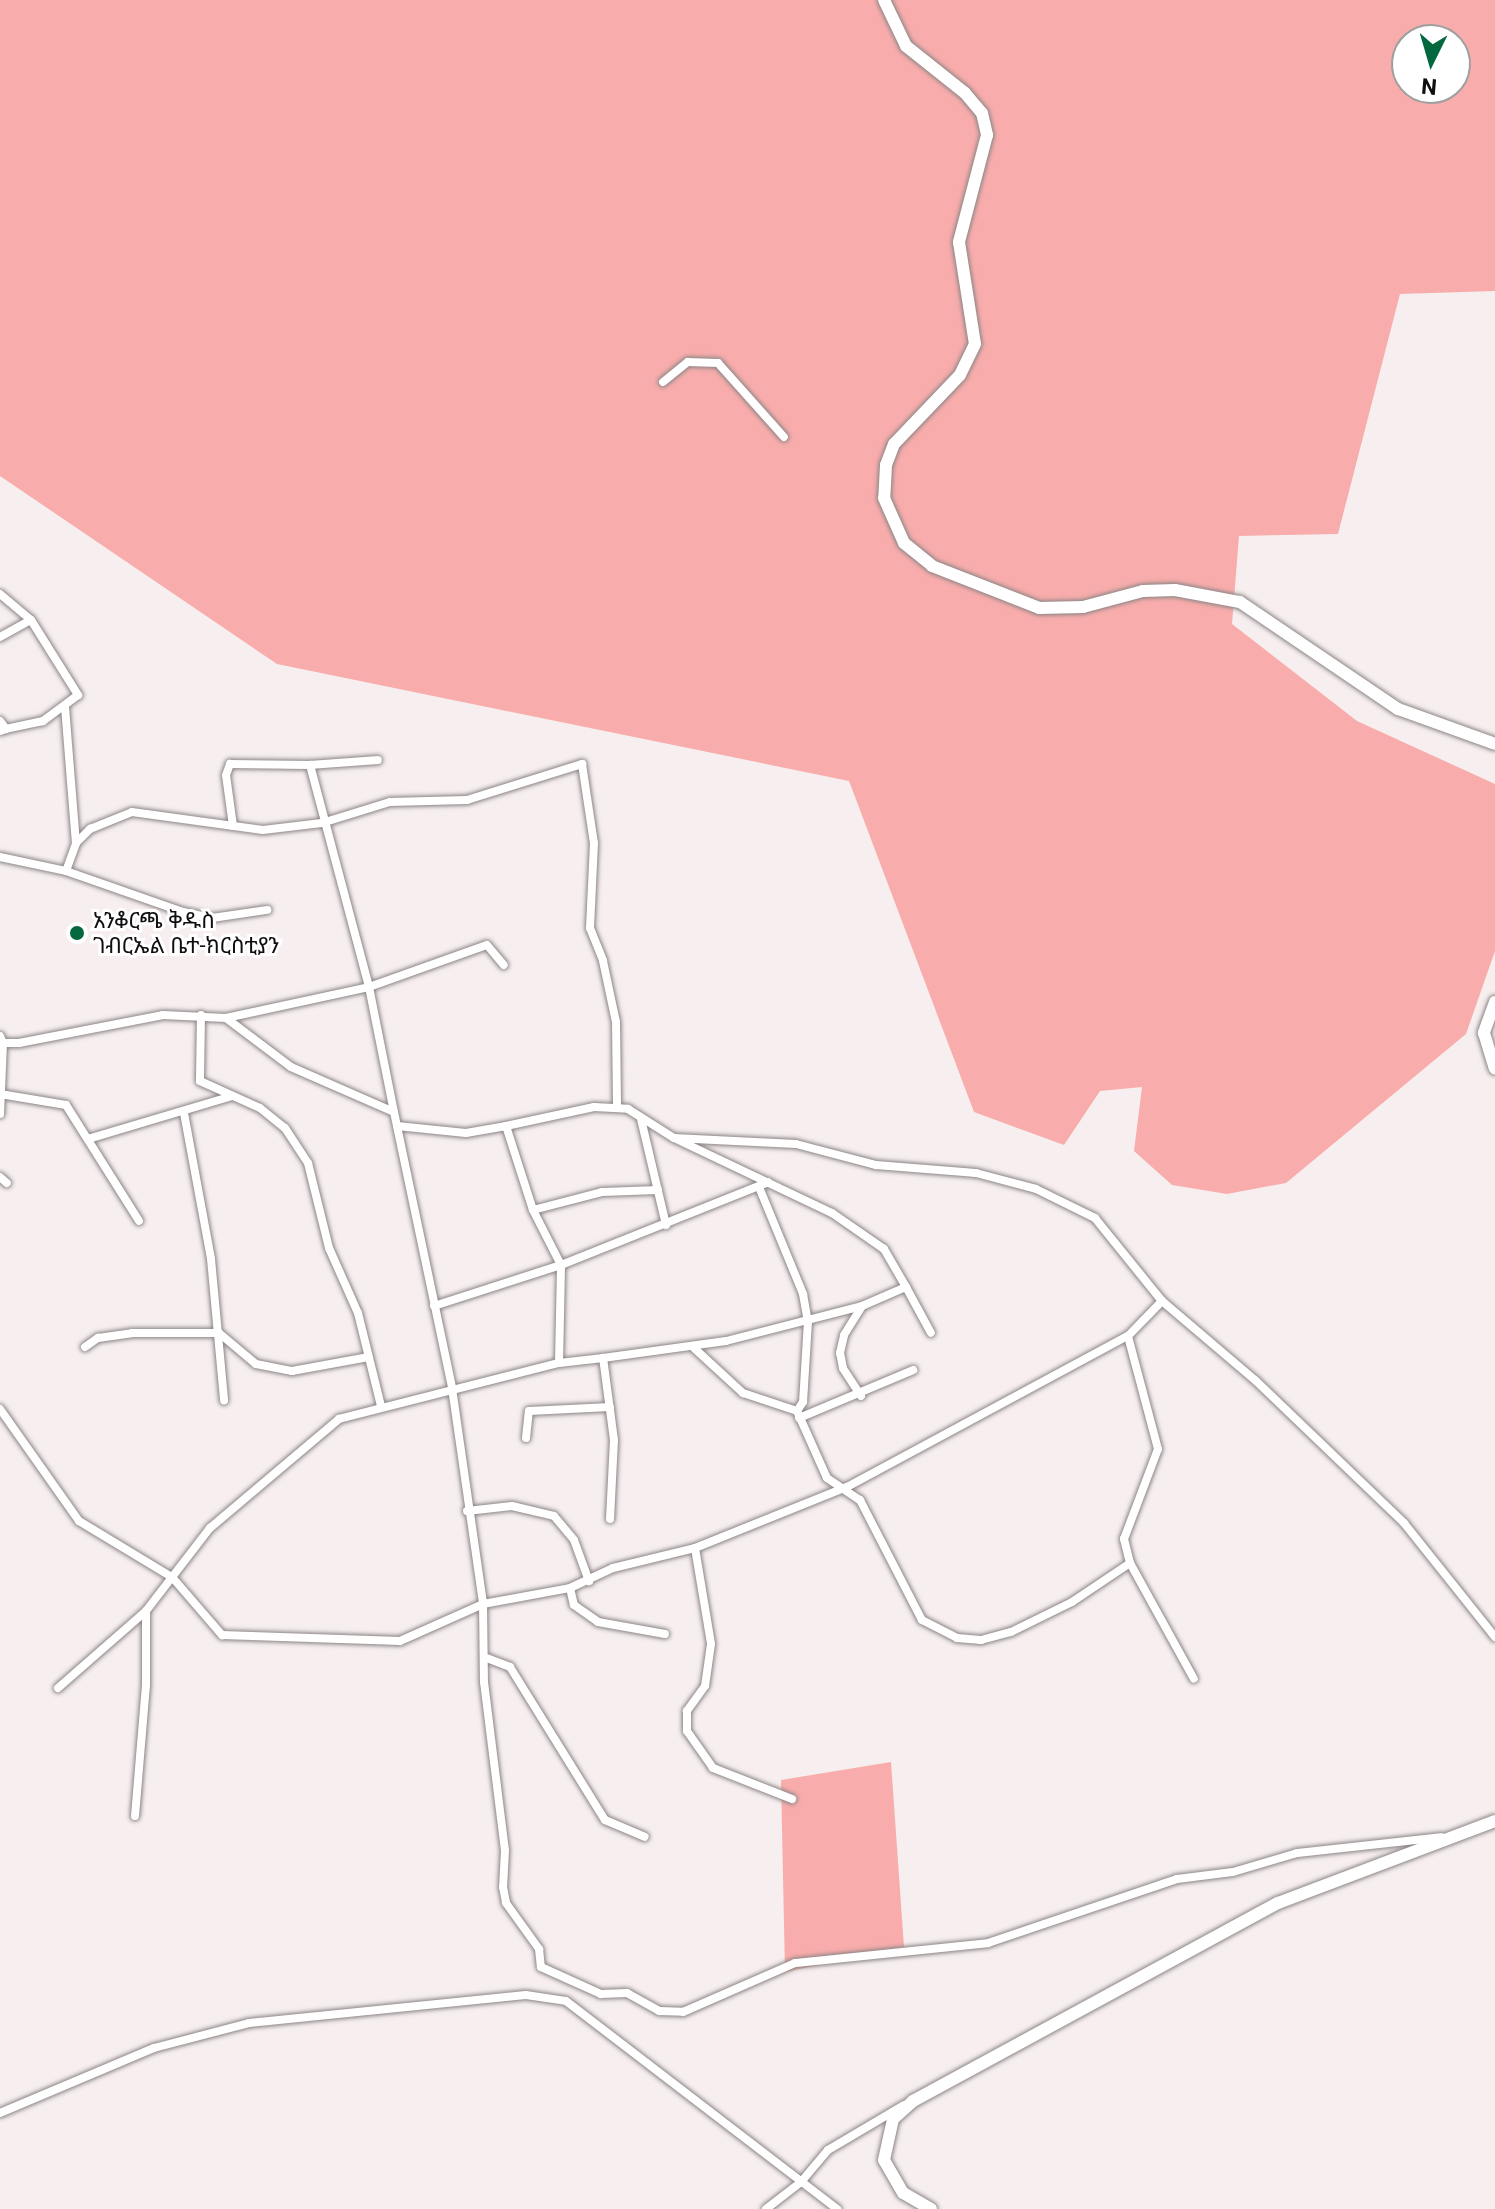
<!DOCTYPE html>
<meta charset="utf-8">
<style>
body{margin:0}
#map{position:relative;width:1495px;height:2209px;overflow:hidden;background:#f7efef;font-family:Roboto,"Noto Sans Ethiopic",sans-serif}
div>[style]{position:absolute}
.forest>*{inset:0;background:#f8adac}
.roads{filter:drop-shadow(0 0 2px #8c8585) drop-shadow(0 0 2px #8c8585)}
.minor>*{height:8px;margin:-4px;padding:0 4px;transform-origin:4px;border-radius:4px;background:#fff}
.secondary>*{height:12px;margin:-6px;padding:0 6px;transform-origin:6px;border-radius:6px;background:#fff}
.dots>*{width:22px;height:22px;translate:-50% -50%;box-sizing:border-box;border:4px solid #fff;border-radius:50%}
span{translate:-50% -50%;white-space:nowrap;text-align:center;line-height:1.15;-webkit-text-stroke:6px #fff;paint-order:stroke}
.poi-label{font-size:22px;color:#100e0e}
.left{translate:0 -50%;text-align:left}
.north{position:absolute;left:1391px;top:24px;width:80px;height:80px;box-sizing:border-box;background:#fff;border:2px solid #9f9f9f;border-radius:50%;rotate:185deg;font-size:22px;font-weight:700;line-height:32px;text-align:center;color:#100e0e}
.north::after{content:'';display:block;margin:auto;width:28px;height:36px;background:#03683d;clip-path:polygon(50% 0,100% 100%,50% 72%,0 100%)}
</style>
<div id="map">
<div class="forest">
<div style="clip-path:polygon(evenodd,0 0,1495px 0,1495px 291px,1400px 294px,1338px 534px,1239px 536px,1232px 624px,1357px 721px,1495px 784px,1495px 951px,1466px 1034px,1286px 1183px,1227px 1194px,1172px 1185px,1134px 1151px,1142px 1087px,1100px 1091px,1064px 1145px,974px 1112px,849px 781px,277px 664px,0 476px,0 0,1407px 40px,1455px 40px,1455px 88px,1407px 88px,1407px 40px)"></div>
<div style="clip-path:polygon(891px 1762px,904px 1947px,785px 1972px,781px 1780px)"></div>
</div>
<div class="roads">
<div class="minor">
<div style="left:663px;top:382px;width:32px;rotate:-39deg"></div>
<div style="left:688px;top:362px;width:30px;rotate:2deg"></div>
<div style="left:718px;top:363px;width:99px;rotate:48.3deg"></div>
<div style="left:0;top:594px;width:40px;rotate:40deg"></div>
<div style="left:0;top:637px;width:35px;rotate:-29deg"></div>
<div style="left:31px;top:620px;width:89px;rotate:57.9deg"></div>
<div style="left:78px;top:695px;width:44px;rotate:143.4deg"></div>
<div style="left:43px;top:721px;width:38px;rotate:168deg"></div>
<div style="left:65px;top:707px;width:136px;rotate:85.4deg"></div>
<div style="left:0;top:721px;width:10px;rotate:53deg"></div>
<div style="left:6px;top:729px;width:6px;rotate:162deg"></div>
<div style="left:310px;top:765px;width:68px;rotate:-4.2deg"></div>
<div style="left:233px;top:826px;width:51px;rotate:-97.8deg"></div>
<div style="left:226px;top:775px;width:12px;rotate:-70deg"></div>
<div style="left:230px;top:764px;width:80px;rotate:0.7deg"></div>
<div style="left:310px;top:765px;width:230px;rotate:75.1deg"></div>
<div style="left:369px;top:987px;width:127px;rotate:78.7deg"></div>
<div style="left:0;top:857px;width:67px;rotate:12deg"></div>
<div style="left:66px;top:871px;width:124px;rotate:19.3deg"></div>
<div style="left:183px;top:912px;width:30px;rotate:12deg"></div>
<div style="left:212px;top:918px;width:56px;rotate:-8.3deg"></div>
<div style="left:66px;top:871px;width:30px;rotate:-70deg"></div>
<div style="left:76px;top:843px;width:20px;rotate:-45deg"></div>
<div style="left:90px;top:829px;width:45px;rotate:-22deg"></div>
<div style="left:132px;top:812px;width:132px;rotate:7.8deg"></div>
<div style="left:263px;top:830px;width:59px;rotate:-6.8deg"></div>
<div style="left:322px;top:823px;width:71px;rotate:-17.2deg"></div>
<div style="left:390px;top:802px;width:77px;rotate:-1.5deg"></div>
<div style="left:467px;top:800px;width:121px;rotate:-17.4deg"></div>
<div style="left:582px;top:764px;width:80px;rotate:81.4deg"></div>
<div style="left:594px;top:843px;width:85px;rotate:92.7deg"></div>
<div style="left:590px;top:928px;width:35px;rotate:68deg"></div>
<div style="left:603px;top:961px;width:62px;rotate:78deg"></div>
<div style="left:616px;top:1022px;width:84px;rotate:89.3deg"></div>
<div style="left:201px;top:1015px;width:66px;rotate:90.9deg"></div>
<div style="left:200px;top:1081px;width:66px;rotate:24.2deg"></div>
<div style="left:260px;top:1108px;width:32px;rotate:39deg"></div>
<div style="left:285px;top:1128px;width:42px;rotate:56.7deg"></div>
<div style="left:308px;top:1163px;width:88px;rotate:76.1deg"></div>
<div style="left:329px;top:1248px;width:71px;rotate:66deg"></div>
<div style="left:358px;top:1313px;width:96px;rotate:76.1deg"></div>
<div style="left:226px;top:1018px;width:81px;rotate:37deg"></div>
<div style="left:291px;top:1067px;width:112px;rotate:23.6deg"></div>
<div style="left:394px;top:1112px;width:282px;rotate:78.1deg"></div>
<div style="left:452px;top:1388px;width:218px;rotate:81.8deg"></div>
<div style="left:483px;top:1604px;width:78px;rotate:89.3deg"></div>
<div style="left:484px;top:1682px;width:169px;rotate:82.9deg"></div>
<div style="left:505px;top:1850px;width:37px;rotate:93deg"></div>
<div style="left:503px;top:1887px;width:16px;rotate:79deg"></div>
<div style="left:506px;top:1903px;width:57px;rotate:54.3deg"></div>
<div style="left:539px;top:1949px;width:18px;rotate:84deg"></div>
<div style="left:541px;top:1967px;width:66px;rotate:24.2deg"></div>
<div style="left:601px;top:1994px;width:26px;rotate:-2deg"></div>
<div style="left:627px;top:1993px;width:37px;rotate:29deg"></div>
<div style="left:659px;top:2011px;width:24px;rotate:2deg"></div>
<div style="left:683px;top:2012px;width:122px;rotate:-23.6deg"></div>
<div style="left:795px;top:1963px;width:194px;rotate:-5.9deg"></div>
<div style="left:988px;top:1943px;width:200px;rotate:-18.7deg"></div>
<div style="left:1177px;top:1879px;width:56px;rotate:-7.1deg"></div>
<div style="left:1233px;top:1872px;width:67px;rotate:-16.5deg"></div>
<div style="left:1297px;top:1853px;width:145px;rotate:-6.3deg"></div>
<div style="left:0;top:1036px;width:8px;rotate:67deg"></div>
<div style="left:3px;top:1043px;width:16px"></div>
<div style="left:19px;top:1043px;width:147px;rotate:-11deg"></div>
<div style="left:163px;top:1015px;width:63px;rotate:2.7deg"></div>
<div style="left:226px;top:1018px;width:146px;rotate:-12.2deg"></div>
<div style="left:369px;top:987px;width:125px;rotate:-19.6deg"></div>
<div style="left:487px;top:945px;width:26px;rotate:50deg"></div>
<div style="left:0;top:1094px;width:67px;rotate:9.5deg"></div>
<div style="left:66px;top:1105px;width:137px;rotate:57.8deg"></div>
<div style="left:184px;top:1113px;width:148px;rotate:79.5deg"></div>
<div style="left:211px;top:1259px;width:142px;rotate:84.7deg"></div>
<div style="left:0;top:1114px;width:71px;rotate:-87.6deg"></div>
<div style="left:641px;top:1119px;width:109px;rotate:76.7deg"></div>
<div style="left:397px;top:1126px;width:69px;rotate:5.8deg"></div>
<div style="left:466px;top:1133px;width:41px;rotate:-9.9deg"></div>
<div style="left:674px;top:1138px;width:122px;rotate:2.8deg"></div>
<div style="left:796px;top:1144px;width:83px;rotate:14.7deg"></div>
<div style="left:876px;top:1165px;width:100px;rotate:4.6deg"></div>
<div style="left:976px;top:1173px;width:62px;rotate:14.9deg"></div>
<div style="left:1036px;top:1189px;width:66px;rotate:26.2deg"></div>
<div style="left:1095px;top:1218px;width:107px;rotate:51.1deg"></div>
<div style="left:1162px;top:1301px;width:123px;rotate:40.4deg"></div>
<div style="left:1256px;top:1381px;width:205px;rotate:43.8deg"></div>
<div style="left:1404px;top:1523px;width:146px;rotate:51.4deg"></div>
<div style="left:88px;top:1139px;width:150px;rotate:-16.6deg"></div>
<div style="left:0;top:1177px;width:9px;rotate:41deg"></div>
<div style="left:759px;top:1187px;width:116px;rotate:67.6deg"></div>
<div style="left:803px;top:1294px;width:27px;rotate:80deg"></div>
<div style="left:808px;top:1321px;width:81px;rotate:93.5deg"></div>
<div style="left:803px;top:1402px;width:11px;rotate:124deg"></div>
<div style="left:533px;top:1210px;width:71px;rotate:-14.6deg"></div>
<div style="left:602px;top:1192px;width:56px;rotate:-2deg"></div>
<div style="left:434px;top:1306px;width:133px;rotate:-17.9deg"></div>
<div style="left:561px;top:1265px;width:62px;rotate:-117deg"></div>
<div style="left:533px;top:1210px;width:88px;rotate:-107.8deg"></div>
<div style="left:506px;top:1126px;width:90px;rotate:-12.2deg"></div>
<div style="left:594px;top:1107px;width:34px;rotate:3deg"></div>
<div style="left:628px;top:1109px;width:54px;rotate:32.2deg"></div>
<div style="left:674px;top:1138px;width:175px;rotate:25.4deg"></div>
<div style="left:832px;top:1213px;width:63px;rotate:34.7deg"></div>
<div style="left:884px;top:1249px;width:44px;rotate:59.9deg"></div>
<div style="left:85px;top:1347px;width:16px;rotate:-35deg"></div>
<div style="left:98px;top:1338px;width:34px;rotate:-8deg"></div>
<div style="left:132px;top:1333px;width:87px"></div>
<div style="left:219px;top:1333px;width:48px;rotate:40deg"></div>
<div style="left:256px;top:1364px;width:37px;rotate:11deg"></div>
<div style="left:292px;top:1371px;width:78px;rotate:-10.3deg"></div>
<div style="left:694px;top:1348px;width:67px;rotate:42.6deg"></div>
<div style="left:743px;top:1393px;width:57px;rotate:18.4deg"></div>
<div style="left:797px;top:1411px;width:73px;rotate:65.9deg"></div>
<div style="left:827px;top:1478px;width:40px;rotate:34deg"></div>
<div style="left:860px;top:1500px;width:135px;rotate:62.7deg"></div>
<div style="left:922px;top:1620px;width:39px;rotate:27deg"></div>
<div style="left:957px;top:1638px;width:24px;rotate:5deg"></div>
<div style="left:981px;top:1640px;width:31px;rotate:-15deg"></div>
<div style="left:1011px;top:1632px;width:68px;rotate:-26.2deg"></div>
<div style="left:1072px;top:1602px;width:70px;rotate:-33.9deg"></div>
<div style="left:1130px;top:1563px;width:132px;rotate:61.1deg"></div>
<div style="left:603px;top:1358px;width:124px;rotate:-7.9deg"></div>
<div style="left:726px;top:1341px;width:140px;rotate:-14.4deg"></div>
<div style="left:862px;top:1306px;width:48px;rotate:-23.4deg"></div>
<div style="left:906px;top:1287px;width:52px;rotate:61.5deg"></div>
<div style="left:861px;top:1396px;width:33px;rotate:-123deg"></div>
<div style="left:843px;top:1368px;width:15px;rotate:-101deg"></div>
<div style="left:840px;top:1353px;width:18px;rotate:-77deg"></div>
<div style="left:844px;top:1335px;width:34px;rotate:-58deg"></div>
<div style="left:0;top:1409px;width:137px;rotate:54.8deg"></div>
<div style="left:79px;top:1521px;width:109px;rotate:31.1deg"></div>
<div style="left:172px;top:1577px;width:77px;rotate:49.2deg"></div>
<div style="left:222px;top:1635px;width:178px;rotate:1.9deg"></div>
<div style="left:400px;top:1641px;width:91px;rotate:-24deg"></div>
<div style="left:483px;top:1604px;width:88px;rotate:-10.4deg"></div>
<div style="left:570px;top:1588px;width:47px;rotate:-24.9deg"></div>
<div style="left:613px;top:1568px;width:84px;rotate:-13.7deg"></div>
<div style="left:695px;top:1548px;width:164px;rotate:-21.9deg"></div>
<div style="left:847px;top:1487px;width:319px;rotate:-28.3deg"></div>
<div style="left:799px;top:1418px;width:124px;rotate:-22.8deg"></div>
<div style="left:526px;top:1438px;width:27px;rotate:-84deg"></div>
<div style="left:529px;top:1411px;width:81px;rotate:-2.8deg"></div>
<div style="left:467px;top:1511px;width:45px;rotate:-6.3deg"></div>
<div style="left:512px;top:1506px;width:43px;rotate:13.4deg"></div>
<div style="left:554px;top:1516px;width:31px;rotate:50deg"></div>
<div style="left:574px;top:1540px;width:44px;rotate:69.9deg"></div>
<div style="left:610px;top:1519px;width:79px;rotate:-87.1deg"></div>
<div style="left:614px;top:1440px;width:83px;rotate:-97.6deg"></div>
<div style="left:603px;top:1358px;width:44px;rotate:173.5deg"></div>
<div style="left:559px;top:1363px;width:98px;rotate:-88.8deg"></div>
<div style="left:561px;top:1265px;width:223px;rotate:-21.8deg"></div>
<div style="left:695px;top:1548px;width:97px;rotate:80.5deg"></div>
<div style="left:711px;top:1644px;width:42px;rotate:98.1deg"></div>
<div style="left:705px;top:1686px;width:31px;rotate:126deg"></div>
<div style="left:687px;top:1711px;width:20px;rotate:90deg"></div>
<div style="left:687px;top:1731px;width:45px;rotate:54.9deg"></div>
<div style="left:713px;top:1768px;width:85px;rotate:21.4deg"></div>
<div style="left:1130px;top:1563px;width:25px;rotate:-104deg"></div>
<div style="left:1124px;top:1539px;width:96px;rotate:-69.3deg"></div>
<div style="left:1158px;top:1449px;width:117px;rotate:-104.9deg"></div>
<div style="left:1128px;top:1336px;width:49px;rotate:-45.8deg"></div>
<div style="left:570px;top:1588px;width:17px;rotate:77deg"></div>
<div style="left:574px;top:1605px;width:29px;rotate:35deg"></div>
<div style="left:598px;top:1622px;width:68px;rotate:10.2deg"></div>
<div style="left:484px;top:1657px;width:28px;rotate:21deg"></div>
<div style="left:510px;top:1667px;width:180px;rotate:58.2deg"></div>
<div style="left:605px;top:1820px;width:43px;rotate:23deg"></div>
<div style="left:58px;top:1688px;width:117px;rotate:-41.2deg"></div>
<div style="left:135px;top:1816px;width:131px;rotate:-85.2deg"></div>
<div style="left:146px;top:1685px;width:74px;rotate:-90deg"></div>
<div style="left:146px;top:1611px;width:105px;rotate:-52.4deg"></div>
<div style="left:210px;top:1528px;width:169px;rotate:-40.2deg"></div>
<div style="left:339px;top:1419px;width:227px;rotate:-14.3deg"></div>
<div style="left:0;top:2113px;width:167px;rotate:-22.9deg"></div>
<div style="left:154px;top:2048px;width:98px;rotate:-14.7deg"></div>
<div style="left:249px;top:2023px;width:278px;rotate:-5.8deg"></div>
<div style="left:526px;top:1995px;width:40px;rotate:8.5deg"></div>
<div style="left:566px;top:2001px;width:342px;rotate:37.5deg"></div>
<div style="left:766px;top:2209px;width:44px;rotate:-37.6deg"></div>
<div style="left:801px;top:2182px;width:42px;rotate:-49.8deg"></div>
<div style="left:828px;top:2150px;width:88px;rotate:-30.6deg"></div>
</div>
<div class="secondary">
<div style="left:884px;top:0;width:51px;rotate:64.4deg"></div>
<div style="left:906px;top:46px;width:75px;rotate:38.5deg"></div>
<div style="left:965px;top:93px;width:26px;rotate:50deg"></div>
<div style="left:982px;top:113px;width:23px;rotate:77deg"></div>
<div style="left:987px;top:135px;width:111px;rotate:104.7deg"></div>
<div style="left:959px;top:242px;width:103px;rotate:81.1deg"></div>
<div style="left:975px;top:344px;width:34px;rotate:116deg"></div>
<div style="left:960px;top:375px;width:95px;rotate:133.7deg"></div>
<div style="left:894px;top:444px;width:22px;rotate:111deg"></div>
<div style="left:886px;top:465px;width:33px;rotate:93deg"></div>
<div style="left:884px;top:498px;width:49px;rotate:66deg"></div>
<div style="left:904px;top:543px;width:36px;rotate:39deg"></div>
<div style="left:932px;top:566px;width:115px;rotate:21.4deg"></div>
<div style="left:1039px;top:608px;width:44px;rotate:-1.3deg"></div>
<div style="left:1083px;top:607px;width:62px;rotate:-14.9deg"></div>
<div style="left:1143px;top:591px;width:32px;rotate:-2deg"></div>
<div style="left:1175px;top:590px;width:66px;rotate:10.5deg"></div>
<div style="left:1240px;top:602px;width:191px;rotate:34.1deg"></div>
<div style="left:1398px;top:709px;width:103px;rotate:19.8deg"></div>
<div style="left:1495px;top:1002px;width:33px;rotate:110deg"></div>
<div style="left:1484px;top:1033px;width:37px;rotate:73deg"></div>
<div style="left:931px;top:2209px;width:32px;rotate:-150deg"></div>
<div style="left:903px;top:2193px;width:38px;rotate:-120deg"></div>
<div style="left:884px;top:2160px;width:42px;rotate:-77.6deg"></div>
<div style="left:893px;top:2119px;width:27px;rotate:-42deg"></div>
<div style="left:913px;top:2101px;width:415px;rotate:-28.5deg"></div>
<div style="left:1278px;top:1903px;width:232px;rotate:-20.7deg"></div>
</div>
</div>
<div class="dots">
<div style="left:77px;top:933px;background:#03683d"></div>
</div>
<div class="poi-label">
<span class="left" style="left:93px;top:933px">አንቆርጫ ቅዱስ<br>ገብርኤል ቤተ-ክርስቲያን</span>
</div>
<div class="north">N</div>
</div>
